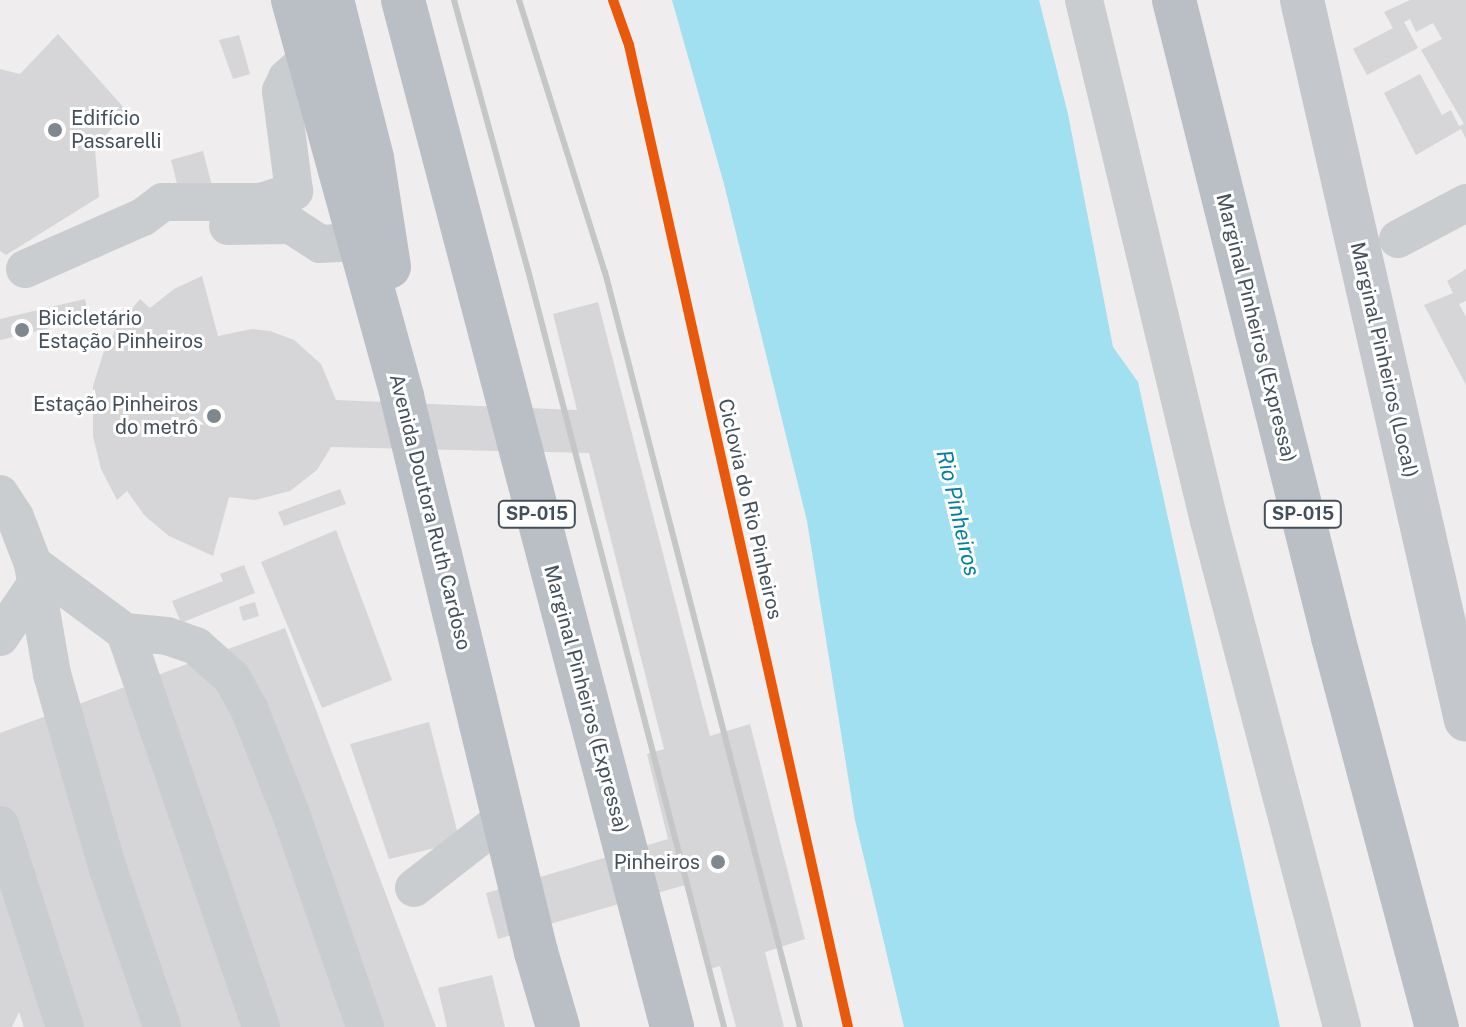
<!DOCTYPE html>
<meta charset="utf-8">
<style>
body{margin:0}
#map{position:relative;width:1466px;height:1027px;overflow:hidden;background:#efeded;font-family:"Public Sans",sans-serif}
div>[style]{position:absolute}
.water>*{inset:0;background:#a1e0f1}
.building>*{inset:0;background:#d6d5d7}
.minor>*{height:38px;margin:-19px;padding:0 19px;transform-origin:19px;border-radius:19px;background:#cacdcf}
.major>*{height:44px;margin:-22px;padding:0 22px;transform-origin:22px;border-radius:22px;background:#c4c8cd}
.highway>*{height:44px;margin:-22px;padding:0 22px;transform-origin:22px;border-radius:22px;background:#babfc5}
.rail>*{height:6px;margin:-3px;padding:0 3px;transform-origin:3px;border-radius:3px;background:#c4c6c8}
.cycleway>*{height:10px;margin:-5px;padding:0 5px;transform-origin:5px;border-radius:5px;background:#e8590c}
.dots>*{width:22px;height:22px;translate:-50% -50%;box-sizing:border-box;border:4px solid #fff;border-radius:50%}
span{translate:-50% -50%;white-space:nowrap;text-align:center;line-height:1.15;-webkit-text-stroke:6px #fff;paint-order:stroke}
.shield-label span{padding:2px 6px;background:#fff;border:2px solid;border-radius:6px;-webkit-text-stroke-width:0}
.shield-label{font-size:18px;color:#43505c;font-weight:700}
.poi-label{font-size:20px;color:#43505c}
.left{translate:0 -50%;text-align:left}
.right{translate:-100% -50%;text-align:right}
.street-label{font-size:20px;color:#43505c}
.water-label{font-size:22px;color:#0281a2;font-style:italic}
</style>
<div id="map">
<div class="water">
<div style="clip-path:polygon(672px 0,1039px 0,1068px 114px,1113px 347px,1138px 382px,1280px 1027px,904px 1027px,855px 820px,807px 521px,724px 184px)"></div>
</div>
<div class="building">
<div style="clip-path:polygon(1410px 0,1466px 0,1466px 139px,1461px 129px,1416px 155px,1384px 93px,1420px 74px,1442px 115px,1451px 110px,1459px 126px,1464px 124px,1421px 50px,1442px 39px,1433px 23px,1416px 32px,1410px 19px,1404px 22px,1418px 48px,1367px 75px,1353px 49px,1393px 28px,1384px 12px)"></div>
<div style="clip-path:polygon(58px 34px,126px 110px,95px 150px,99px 197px,6px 255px,0 251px,0 69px,20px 74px)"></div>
<div style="clip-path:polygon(239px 35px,250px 74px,233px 79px,219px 40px)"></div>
<div style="clip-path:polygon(203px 151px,213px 190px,181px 199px,171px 160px)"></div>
<div style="clip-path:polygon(1466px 269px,1466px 301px,1459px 304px,1466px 317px,1466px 385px,1424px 305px,1453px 293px,1447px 281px)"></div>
<div style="clip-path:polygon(202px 276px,218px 336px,252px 329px,270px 331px,294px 340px,321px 364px,336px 400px,577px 410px,553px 314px,598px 302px,710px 736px,750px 724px,805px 939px,765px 952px,784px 1027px,736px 1027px,720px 966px,707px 970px,685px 885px,498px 939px,486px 893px,668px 839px,647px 754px,664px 749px,589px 453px,331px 447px,317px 470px,290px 491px,255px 500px,229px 497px,213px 556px,169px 536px,145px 516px,127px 491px,117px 500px,101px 469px,93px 436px,93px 386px,103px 354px,119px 324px,140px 299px,150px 308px,174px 289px)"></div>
<div style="clip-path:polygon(85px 299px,89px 319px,0 340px,0 319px)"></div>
<div style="clip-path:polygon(340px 489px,346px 504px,284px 526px,278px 512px)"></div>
<div style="clip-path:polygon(336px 530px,392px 680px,322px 708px,261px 562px)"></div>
<div style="clip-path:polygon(244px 565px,255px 593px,181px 623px,172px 601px,223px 581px,220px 574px)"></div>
<div style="clip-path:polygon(255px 602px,259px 616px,243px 621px,239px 607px)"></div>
<div style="clip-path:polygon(285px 628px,436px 1027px,24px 1027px,19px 1012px,12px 1027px,0 1027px,0 733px)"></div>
<div style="clip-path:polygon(429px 722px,460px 842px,389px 859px,350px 744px)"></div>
<div style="clip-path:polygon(492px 975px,505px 1027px,447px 1027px,438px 988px)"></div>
</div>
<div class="minor">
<div style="left:1084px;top:0;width:536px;rotate:76.51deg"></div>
<div style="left:1209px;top:521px;width:523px;rotate:75.27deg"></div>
<div style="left:228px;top:226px;width:63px;rotate:-0.9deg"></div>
<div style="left:291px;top:225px;width:35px;rotate:33deg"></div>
<div style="left:320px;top:244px;width:38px;rotate:-3deg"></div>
<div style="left:1398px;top:239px;width:77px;rotate:-27.9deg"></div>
<div style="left:25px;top:269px;width:129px;rotate:-23.8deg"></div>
<div style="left:143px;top:217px;width:25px;rotate:-37deg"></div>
<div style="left:163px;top:202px;width:98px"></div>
<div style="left:261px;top:202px;width:35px;rotate:-18deg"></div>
<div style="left:294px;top:191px;width:101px;rotate:-97.4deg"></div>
<div style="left:281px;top:91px;width:14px;rotate:-65deg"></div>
<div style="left:287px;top:78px;width:28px;rotate:-42deg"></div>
<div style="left:0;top:494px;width:27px;rotate:57deg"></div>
<div style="left:15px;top:517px;width:50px;rotate:69deg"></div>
<div style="left:33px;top:564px;width:112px;rotate:80.2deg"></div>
<div style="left:52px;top:674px;width:203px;rotate:74deg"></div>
<div style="left:108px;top:869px;width:167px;rotate:71.1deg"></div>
<div style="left:33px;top:564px;width:114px;rotate:36.5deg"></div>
<div style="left:125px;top:632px;width:42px;rotate:5.4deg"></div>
<div style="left:167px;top:636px;width:31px;rotate:19deg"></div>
<div style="left:196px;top:646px;width:48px;rotate:41.6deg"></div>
<div style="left:232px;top:678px;width:38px;rotate:61deg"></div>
<div style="left:250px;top:711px;width:111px;rotate:68.3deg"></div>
<div style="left:291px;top:814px;width:225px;rotate:70.8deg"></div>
<div style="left:125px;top:632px;width:418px;rotate:71deg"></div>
<div style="left:0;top:637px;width:64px;rotate:-55.8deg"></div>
<div style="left:0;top:825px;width:212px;rotate:72.2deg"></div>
<div style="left:414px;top:888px;width:114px;rotate:-37.9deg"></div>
</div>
<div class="major">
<div style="left:1302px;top:0;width:738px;rotate:77.17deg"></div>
</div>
<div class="highway">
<div style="left:293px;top:0;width:412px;rotate:74.6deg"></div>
<div style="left:402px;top:397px;width:571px;rotate:76.43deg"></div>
<div style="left:536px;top:952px;width:78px;rotate:73.7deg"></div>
<div style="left:332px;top:0;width:163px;rotate:75.8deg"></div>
<div style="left:372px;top:158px;width:110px;rotate:81.1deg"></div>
<div style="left:403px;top:0;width:1062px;rotate:75.32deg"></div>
<div style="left:1174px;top:0;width:657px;rotate:75.98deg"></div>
<div style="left:1333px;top:637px;width:404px;rotate:75.1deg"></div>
</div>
<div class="rail">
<div style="left:454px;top:0;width:280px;rotate:74.7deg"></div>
<div style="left:528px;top:270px;width:782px;rotate:75.48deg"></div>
<div style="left:519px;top:0;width:285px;rotate:72.5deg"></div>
<div style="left:605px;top:272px;width:780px;rotate:75.52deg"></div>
</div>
<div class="cycleway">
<div style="left:613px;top:0;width:48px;rotate:70.4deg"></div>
<div style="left:629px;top:45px;width:1006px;rotate:77.43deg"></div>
</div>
<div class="dots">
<div style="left:55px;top:130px;background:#7f878f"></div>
<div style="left:22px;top:330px;background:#7f878f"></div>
<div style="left:214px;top:416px;background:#7f878f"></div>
<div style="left:718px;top:862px;background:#7f878f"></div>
</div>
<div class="shield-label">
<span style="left:537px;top:514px">SP-015</span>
<span style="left:1303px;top:514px">SP-015</span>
</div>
<div class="poi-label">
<span class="left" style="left:71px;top:130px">Edifício<br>Passarelli</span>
<span class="left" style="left:38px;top:330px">Bicicletário<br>Estação Pinheiros</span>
<span class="right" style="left:198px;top:416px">Estação Pinheiros<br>do metrô</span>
<span class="right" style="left:700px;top:862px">Pinheiros</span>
</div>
<div class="street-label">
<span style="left:1256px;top:328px;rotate:76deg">Marginal Pinheiros (Expressa)</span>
<span style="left:1384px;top:360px;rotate:77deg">Marginal Pinheiros (Local)</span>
<span style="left:750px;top:509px;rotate:77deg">Ciclovia do Rio Pinheiros</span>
<span style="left:430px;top:512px;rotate:76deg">Avenida Doutora Ruth Cardoso</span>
<span style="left:586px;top:699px;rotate:75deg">Marginal Pinheiros (Expressa)</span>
</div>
<div class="water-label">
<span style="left:958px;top:513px;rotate:77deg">Rio Pinheiros</span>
</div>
</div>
